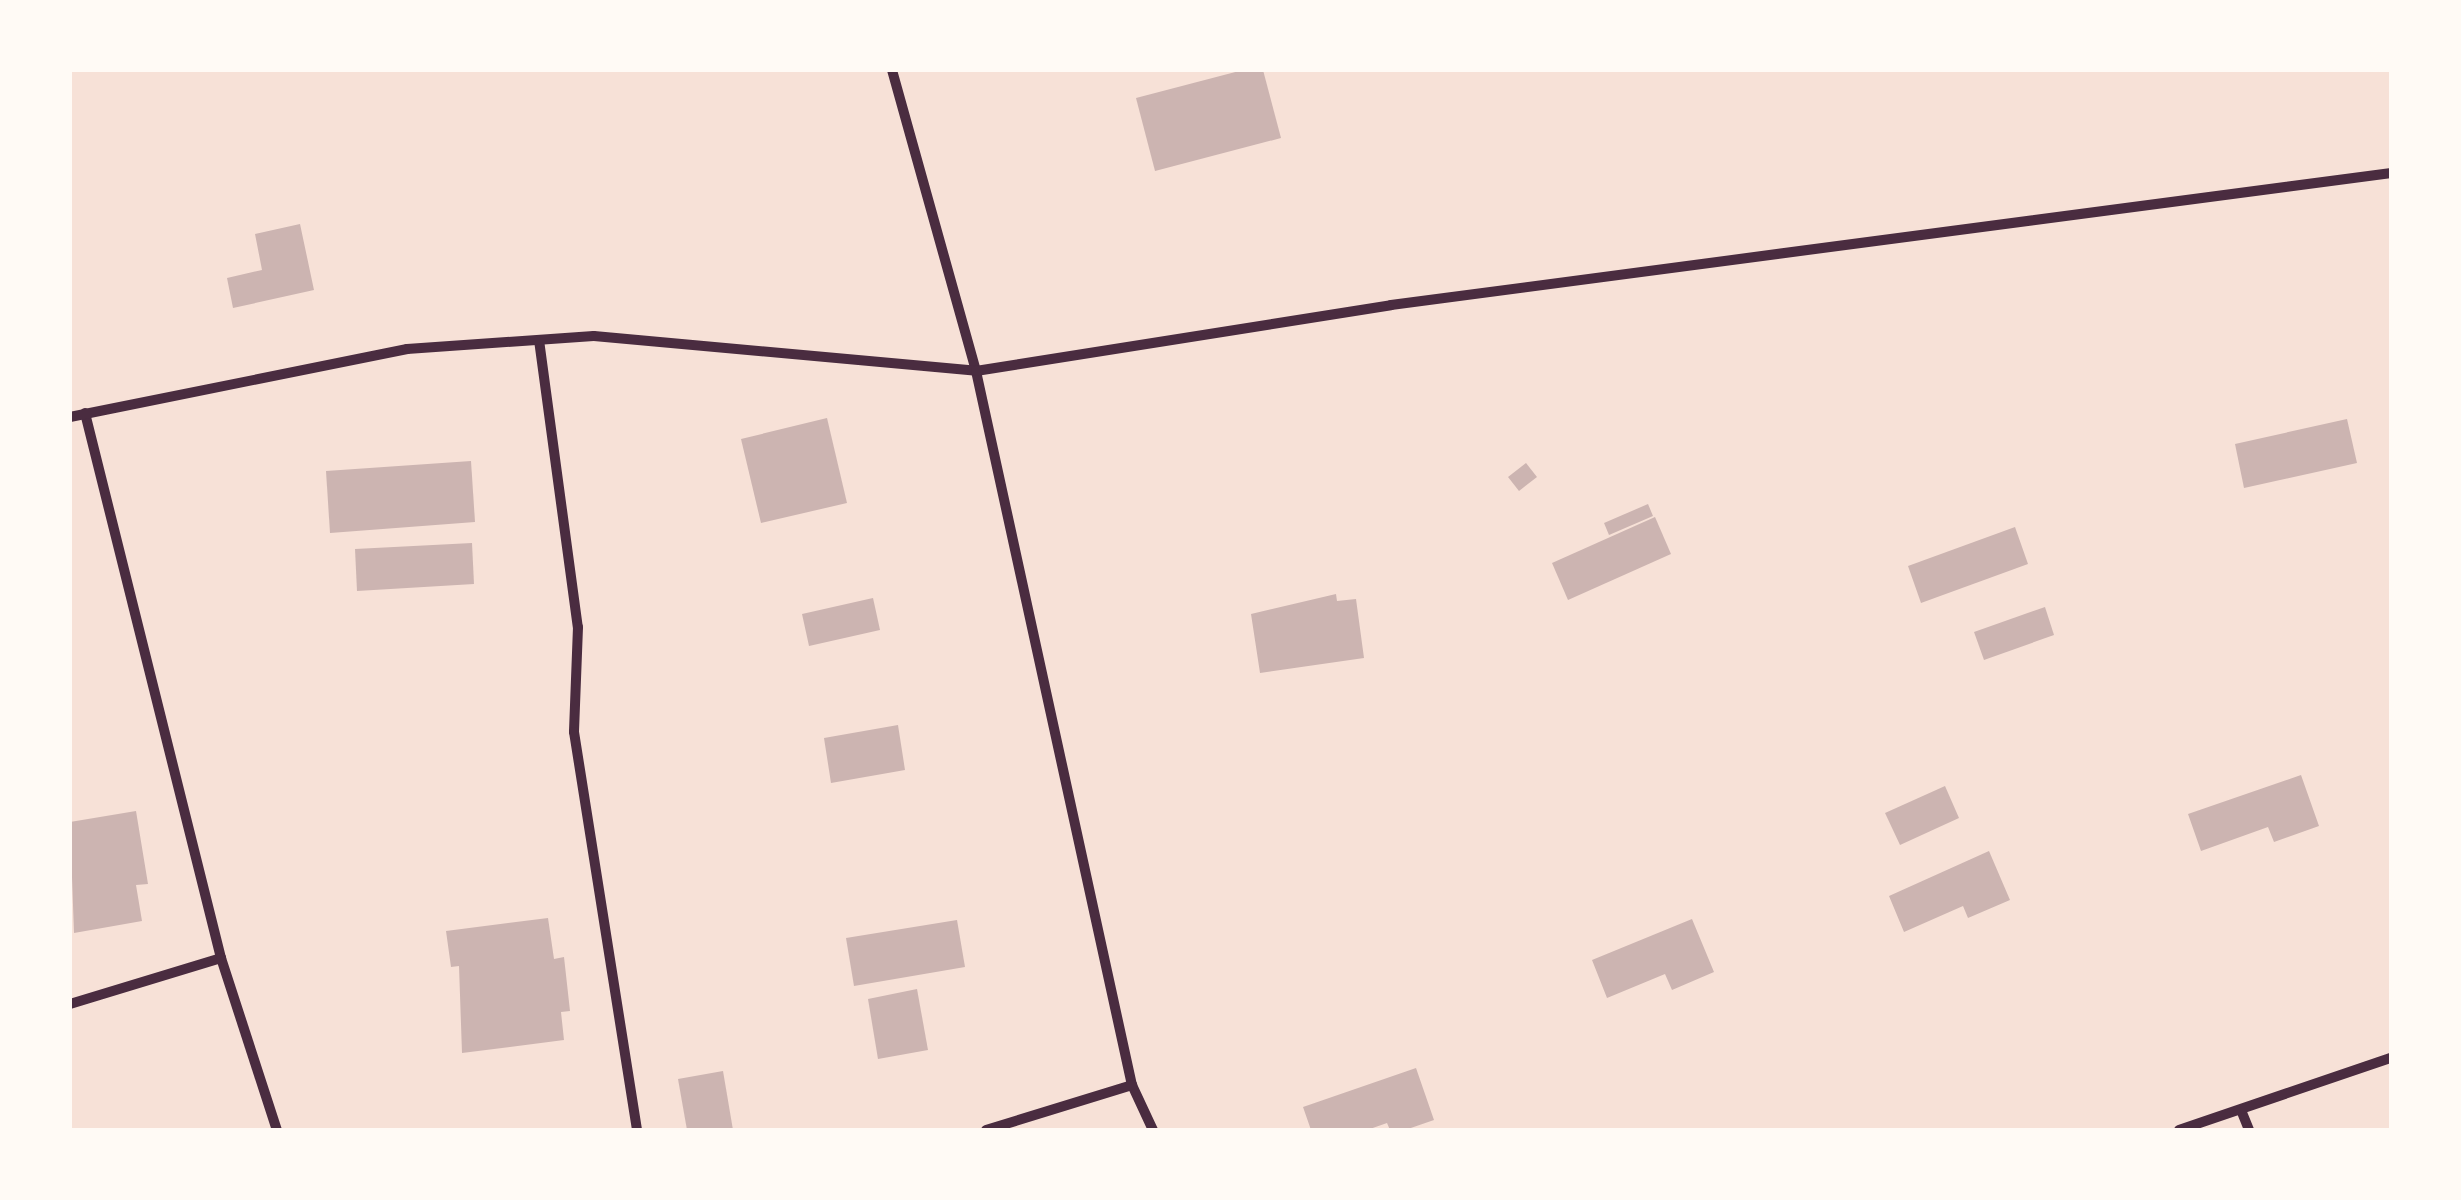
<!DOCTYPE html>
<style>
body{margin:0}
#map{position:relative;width:2461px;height:1200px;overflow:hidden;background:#f7e1d7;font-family:Montserrat,sans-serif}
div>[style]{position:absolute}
.building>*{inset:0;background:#ccb4b1}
.minor>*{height:10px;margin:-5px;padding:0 5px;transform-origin:5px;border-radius:5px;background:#4a2c40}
span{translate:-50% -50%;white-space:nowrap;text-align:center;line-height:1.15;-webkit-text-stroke:9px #fffaf5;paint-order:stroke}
.frame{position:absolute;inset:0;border:72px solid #fffaf5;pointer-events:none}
</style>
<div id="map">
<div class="building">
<div style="clip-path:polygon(1243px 70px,1263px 70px,1281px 138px,1155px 171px,1136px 98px)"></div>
<div style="clip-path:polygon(300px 224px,314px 290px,233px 308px,227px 278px,262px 270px,255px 234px)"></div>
<div style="clip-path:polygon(827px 418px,847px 503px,761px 523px,741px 439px)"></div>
<div style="clip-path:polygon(2347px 419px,2357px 463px,2244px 488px,2235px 444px)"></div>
<div style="clip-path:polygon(471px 461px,475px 522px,330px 533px,326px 471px)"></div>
<div style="clip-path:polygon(1526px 463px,1537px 477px,1519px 491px,1508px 477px)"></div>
<div style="clip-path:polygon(1648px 504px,1653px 516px,1609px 535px,1604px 523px)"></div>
<div style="clip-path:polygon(1655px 517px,1671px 554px,1568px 600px,1552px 563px)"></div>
<div style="clip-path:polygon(2015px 527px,2028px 564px,1921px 603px,1908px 566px)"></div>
<div style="clip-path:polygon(472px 543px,474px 584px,357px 591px,355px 549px)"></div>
<div style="clip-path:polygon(1336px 594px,1337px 601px,1356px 599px,1364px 658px,1260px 673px,1251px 614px)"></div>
<div style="clip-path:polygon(873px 598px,880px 630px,809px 646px,802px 614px)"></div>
<div style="clip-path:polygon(2045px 607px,2054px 635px,1984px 660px,1974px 632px)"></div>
<div style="clip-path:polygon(898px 725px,905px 770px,831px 783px,824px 738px)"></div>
<div style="clip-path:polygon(2301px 775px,2319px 826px,2274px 842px,2268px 827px,2201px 851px,2188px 814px)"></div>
<div style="clip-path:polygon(1945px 786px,1959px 818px,1900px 845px,1885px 813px)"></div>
<div style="clip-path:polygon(136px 811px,148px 884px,136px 885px,142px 921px,74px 933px,70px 822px)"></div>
<div style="clip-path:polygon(1989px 851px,2010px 900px,1968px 918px,1963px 906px,1904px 932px,1889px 896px)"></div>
<div style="clip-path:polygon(548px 918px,554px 959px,564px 957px,570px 1011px,561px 1012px,564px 1040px,462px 1053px,459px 966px,451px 967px,446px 931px)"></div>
<div style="clip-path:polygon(1692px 919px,1714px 972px,1672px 990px,1665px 974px,1607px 998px,1592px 960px)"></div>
<div style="clip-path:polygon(957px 920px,965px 967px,854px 986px,846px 938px)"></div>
<div style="clip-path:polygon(917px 989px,928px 1050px,878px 1059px,868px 999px)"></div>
<div style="clip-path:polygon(1416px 1068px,1434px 1120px,1405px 1130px,1390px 1130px,1387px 1123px,1367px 1130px,1311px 1130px,1303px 1107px)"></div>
<div style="clip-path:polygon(723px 1071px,733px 1130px,687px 1130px,678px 1079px)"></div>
</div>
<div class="minor">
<div style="left:892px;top:70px;width:313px;rotate:74.4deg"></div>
<div style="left:976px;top:371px;width:731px;rotate:77.68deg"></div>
<div style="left:1132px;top:1085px;width:50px;rotate:65deg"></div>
<div style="left:539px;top:340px;width:290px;rotate:82.3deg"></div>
<div style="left:578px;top:627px;width:105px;rotate:92.2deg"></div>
<div style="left:574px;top:732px;width:403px;rotate:81deg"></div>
<div style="left:85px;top:413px;width:562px;rotate:75.99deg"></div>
<div style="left:70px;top:417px;width:344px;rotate:-11.4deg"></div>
<div style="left:407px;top:349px;width:187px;rotate:-4deg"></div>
<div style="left:594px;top:336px;width:384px;rotate:5.2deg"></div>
<div style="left:976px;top:371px;width:420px;rotate:-9deg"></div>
<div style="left:1391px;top:305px;width:1009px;rotate:-7.52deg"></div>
<div style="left:70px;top:1004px;width:158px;rotate:-16.9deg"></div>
<div style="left:221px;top:958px;width:181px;rotate:72deg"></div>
<div style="left:2241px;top:1110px;width:22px;rotate:68deg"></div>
<div style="left:986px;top:1130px;width:153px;rotate:-17.1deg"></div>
<div style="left:2179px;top:1130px;width:224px;rotate:-18.8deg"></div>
</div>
<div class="frame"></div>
</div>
